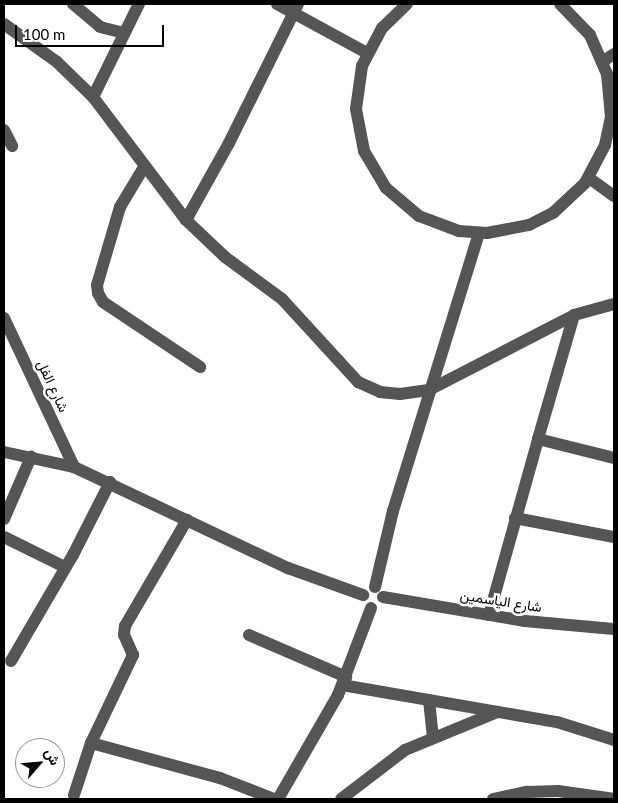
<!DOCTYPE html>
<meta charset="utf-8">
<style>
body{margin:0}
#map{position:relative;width:618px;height:803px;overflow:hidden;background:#fff;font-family:Lato,Vazirmatn,sans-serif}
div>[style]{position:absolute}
.minor>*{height:12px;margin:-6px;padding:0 6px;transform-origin:6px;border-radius:6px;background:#555}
span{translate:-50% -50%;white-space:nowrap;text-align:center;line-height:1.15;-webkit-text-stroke:5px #fff;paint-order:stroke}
.street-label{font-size:14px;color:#000}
.frame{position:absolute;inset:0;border:5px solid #000;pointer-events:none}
.north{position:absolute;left:15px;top:738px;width:50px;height:50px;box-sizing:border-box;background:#fff;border:1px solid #999;border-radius:50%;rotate:63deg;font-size:14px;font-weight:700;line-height:20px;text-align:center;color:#000}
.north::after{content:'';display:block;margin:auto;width:18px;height:22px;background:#000;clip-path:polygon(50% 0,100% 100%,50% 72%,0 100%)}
.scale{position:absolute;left:15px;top:25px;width:149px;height:22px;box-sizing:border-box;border:2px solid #000;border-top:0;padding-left:6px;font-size:15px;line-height:18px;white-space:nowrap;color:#000;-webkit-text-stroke:4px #fff;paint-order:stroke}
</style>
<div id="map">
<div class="minor">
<div style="left:73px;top:4px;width:35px;rotate:40deg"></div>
<div style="left:100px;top:27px;width:25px;rotate:14deg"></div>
<div style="left:277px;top:4px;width:102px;rotate:28.6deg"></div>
<div style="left:407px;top:4px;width:35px;rotate:136deg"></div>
<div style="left:382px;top:28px;width:43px;rotate:117.8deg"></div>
<div style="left:362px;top:66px;width:43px;rotate:97.9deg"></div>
<div style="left:356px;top:109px;width:43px;rotate:79.2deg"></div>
<div style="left:364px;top:151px;width:43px;rotate:59.3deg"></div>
<div style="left:386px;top:188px;width:43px;rotate:40.3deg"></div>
<div style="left:419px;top:216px;width:43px;rotate:20.6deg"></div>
<div style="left:459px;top:231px;width:28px;rotate:4deg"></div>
<div style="left:487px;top:233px;width:43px;rotate:-10.8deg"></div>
<div style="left:529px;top:225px;width:28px;rotate:-27deg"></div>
<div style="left:554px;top:212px;width:42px;rotate:-43.1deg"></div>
<div style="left:585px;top:183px;width:43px;rotate:-62.2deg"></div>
<div style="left:605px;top:145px;width:29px;rotate:-78deg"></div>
<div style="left:611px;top:117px;width:43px;rotate:-95.3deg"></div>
<div style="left:607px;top:74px;width:43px;rotate:-113.6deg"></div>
<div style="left:590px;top:35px;width:43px;rotate:-134.1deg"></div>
<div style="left:4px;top:24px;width:65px;rotate:35.6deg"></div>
<div style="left:57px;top:62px;width:50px;rotate:44.2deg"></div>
<div style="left:93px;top:97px;width:154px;rotate:52.9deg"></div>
<div style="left:186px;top:220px;width:88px;rotate:-60.8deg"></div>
<div style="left:229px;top:143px;width:155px;rotate:-63.6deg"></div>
<div style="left:603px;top:61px;width:13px;rotate:-32deg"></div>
<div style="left:93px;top:97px;width:104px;rotate:-63.7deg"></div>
<div style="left:4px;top:130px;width:18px;rotate:63deg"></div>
<div style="left:144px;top:167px;width:47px;rotate:121deg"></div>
<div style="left:120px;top:207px;width:81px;rotate:106.4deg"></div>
<div style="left:97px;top:285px;width:8px;rotate:83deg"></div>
<div style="left:98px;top:293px;width:10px;rotate:61deg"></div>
<div style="left:103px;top:302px;width:117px;rotate:33.8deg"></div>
<div style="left:589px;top:178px;width:31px;rotate:36deg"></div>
<div style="left:186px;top:220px;width:54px;rotate:43.5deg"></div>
<div style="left:225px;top:257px;width:71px;rotate:36.4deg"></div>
<div style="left:282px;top:299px;width:113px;rotate:47.5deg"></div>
<div style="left:358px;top:382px;width:24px;rotate:24deg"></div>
<div style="left:380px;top:392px;width:20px;rotate:6deg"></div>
<div style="left:400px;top:394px;width:29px;rotate:-8deg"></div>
<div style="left:429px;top:390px;width:163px;rotate:-27.3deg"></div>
<div style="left:574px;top:315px;width:41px;rotate:-15.4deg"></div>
<div style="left:574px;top:315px;width:129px;rotate:106.2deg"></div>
<div style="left:538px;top:439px;width:78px;rotate:14deg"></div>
<div style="left:4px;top:318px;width:165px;rotate:64.8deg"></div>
<div style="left:4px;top:452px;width:72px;rotate:12.1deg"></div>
<div style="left:74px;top:467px;width:237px;rotate:25.3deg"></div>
<div style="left:288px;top:568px;width:80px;rotate:19.8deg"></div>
<div style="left:515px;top:518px;width:101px;rotate:10.9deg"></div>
<div style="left:4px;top:519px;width:68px;rotate:-66.5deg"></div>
<div style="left:4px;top:537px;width:68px;rotate:26.2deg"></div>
<div style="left:375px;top:587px;width:78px;rotate:-76.7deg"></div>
<div style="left:393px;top:511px;width:291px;rotate:-72.8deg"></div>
<div style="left:383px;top:597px;width:144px;rotate:9.6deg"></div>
<div style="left:525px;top:621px;width:89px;rotate:5.1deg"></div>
<div style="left:489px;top:615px;width:183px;rotate:-74.4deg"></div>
<div style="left:249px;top:635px;width:106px;rotate:23.4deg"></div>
<div style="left:11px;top:661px;width:123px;rotate:-59.7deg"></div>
<div style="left:73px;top:555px;width:82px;rotate:-63.1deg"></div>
<div style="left:342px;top:685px;width:218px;rotate:9.8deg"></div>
<div style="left:557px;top:722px;width:60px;rotate:17.5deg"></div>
<div style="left:429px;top:700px;width:36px;rotate:84deg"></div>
<div style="left:91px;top:743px;width:134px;rotate:15.2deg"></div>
<div style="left:220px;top:778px;width:58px;rotate:21.3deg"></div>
<div style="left:74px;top:795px;width:55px;rotate:-71.9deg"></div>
<div style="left:91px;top:743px;width:98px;rotate:-64.5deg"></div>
<div style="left:133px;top:655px;width:22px;rotate:-114deg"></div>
<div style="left:124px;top:635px;width:9px;rotate:-84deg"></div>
<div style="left:125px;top:626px;width:123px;rotate:-59.7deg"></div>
<div style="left:278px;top:799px;width:120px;rotate:-60deg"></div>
<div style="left:338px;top:695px;width:93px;rotate:-69.2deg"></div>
<div style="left:341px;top:799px;width:81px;rotate:-37.4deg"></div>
<div style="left:405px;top:750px;width:100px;rotate:-22.4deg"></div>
<div style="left:493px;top:799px;width:35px;rotate:-12deg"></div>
<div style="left:527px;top:792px;width:31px;rotate:-2deg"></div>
<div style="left:558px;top:791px;width:57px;rotate:8.1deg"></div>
</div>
<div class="street-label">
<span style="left:53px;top:386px;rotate:65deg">شارع الفل</span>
<span style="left:501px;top:601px;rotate:9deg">شارع الياسمين</span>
</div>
<div class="frame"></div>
<div class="north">ش</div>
<div class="scale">100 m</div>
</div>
